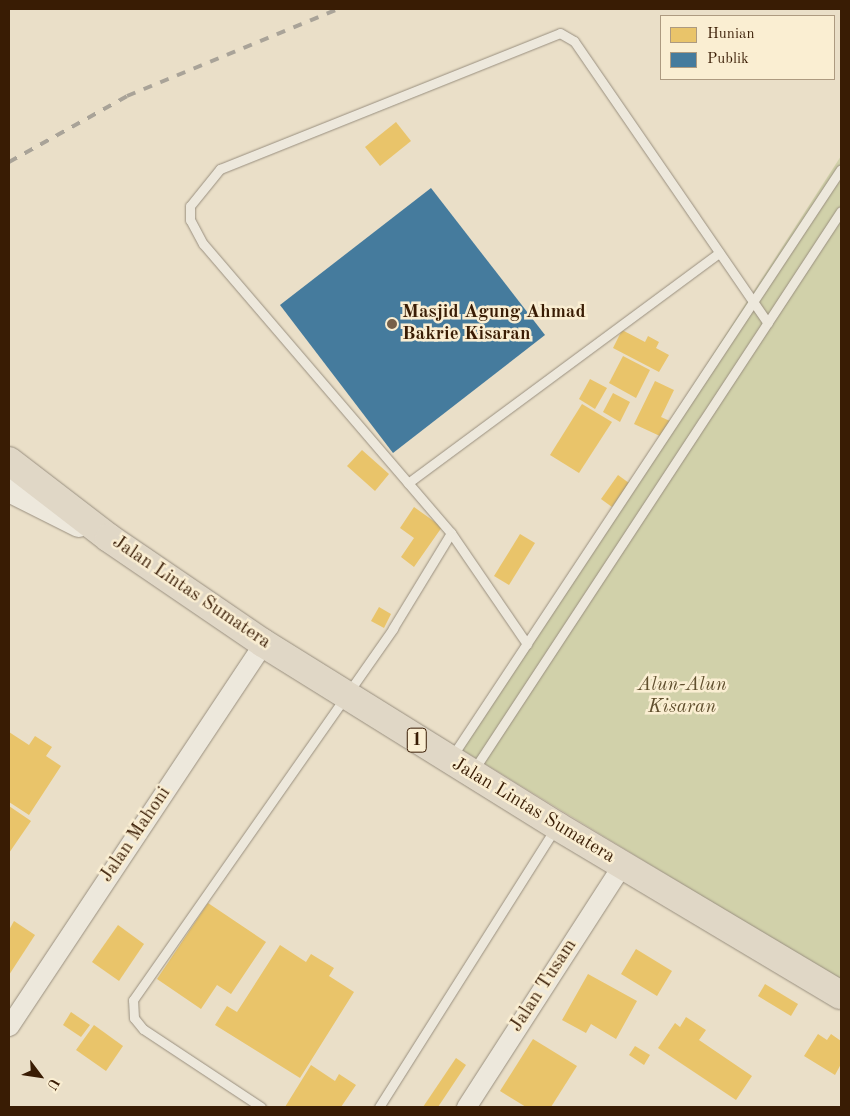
<!DOCTYPE html>
<style>
body{margin:0}
#map{position:relative;width:850px;height:1116px;overflow:hidden;background:#eadfc8;font-family:"Old Standard TT",serif}
div>[style]{position:absolute}
.green>*{inset:0;background:#d1d1aa}
.homes>*{inset:0;background:#e9c46a}
.public>*{inset:0;background:#457b9d}
.roads{filter:drop-shadow(0 0 1px #998f7f) drop-shadow(0 0 1px #998f7f)}
.service>*{height:9px;margin:-4.5px;padding:0 4.5px;transform-origin:4.5px;border-radius:4.5px;background:#ede8dc}
.minor>*{height:19px;margin:-9.5px;padding:0 9.5px;transform-origin:9.5px;border-radius:9.5px;background:#ede8dc}
.secondary>*{height:26px;margin:-13px;padding:0 13px;transform-origin:13px;border-radius:13px;background:#ede8dc}
.trunk>*{height:28px;margin:-14px;padding:0 14px;transform-origin:14px;border-radius:14px;background:#e0d7c6}
.rail>*{height:4px;margin-top:-2px;transform-origin:0;background:repeating-linear-gradient(90deg,#a9a398 0 9px,transparent 0 18px)}
.dots>*{width:14px;height:14px;translate:-50% -50%;box-sizing:border-box;border:2px solid #faeed2;border-radius:50%}
span{translate:-50% -50%;white-space:nowrap;text-align:center;line-height:1.15;-webkit-text-stroke:5px #faeed2;paint-order:stroke}
.shield-label span{padding:1px 4px;background:#faeed2;border:1px solid;border-radius:4px;-webkit-text-stroke-width:0}
.shield-label{font-size:18px;color:#391c04;font-weight:700}
.poi-label{font-size:19px;color:#391c04;font-weight:700}
.left{translate:0 -50%;text-align:left}
.street-label{font-size:19px;color:#391c04}
.park-label{font-size:19px;color:#604f2e;font-style:italic}
.frame{position:absolute;inset:0;border:10px solid #391c04;pointer-events:none}
.legend{position:absolute;left:660px;top:15px;width:175px;height:65px;box-sizing:border-box;background:#faeed2;border:1px solid #ad9a80;margin:0;padding:6px 9px;list-style:none;font-size:15px;color:#391c04}
.legend li{display:flex;align-items:center;gap:10px;height:25px}
.legend b{width:25px;border:1px solid #ad9a80}
.north{position:absolute;left:15px;top:1051px;width:50px;height:50px;-webkit-text-stroke:4px #faeed2;paint-order:stroke;rotate:121deg;font-size:14px;font-weight:700;line-height:20px;text-align:center;color:#391c04}
.north::after{content:'';display:block;margin:auto;width:18px;height:22px;background:#391c04;clip-path:polygon(50% 0,100% 100%,50% 72%,0 100%)}
</style>
<div id="map">
<div class="green">
<div style="clip-path:polygon(841px 156px,841px 981px,459px 748px)"></div>
</div>
<div class="homes">
<div style="clip-path:polygon(396px 122px,411px 141px,380px 166px,365px 147px)"></div>
<div style="clip-path:polygon(622px 330px,645px 342px,648px 336px,659px 342px,656px 348px,669px 355px,659px 372px,613px 348px)"></div>
<div style="clip-path:polygon(623px 356px,650px 370px,636px 398px,609px 383px)"></div>
<div style="clip-path:polygon(590px 379px,607px 388px,595px 409px,579px 399px)"></div>
<div style="clip-path:polygon(655px 381px,674px 390px,661px 417px,670px 421px,662px 437px,634px 424px)"></div>
<div style="clip-path:polygon(613px 393px,630px 402px,620px 422px,603px 412px)"></div>
<div style="clip-path:polygon(582px 404px,612px 422px,579px 473px,550px 455px)"></div>
<div style="clip-path:polygon(362px 450px,389px 474px,375px 491px,347px 466px)"></div>
<div style="clip-path:polygon(618px 475px,629px 483px,612px 507px,601px 499px)"></div>
<div style="clip-path:polygon(414px 507px,442px 527px,414px 567px,401px 557px,414px 538px,400px 528px)"></div>
<div style="clip-path:polygon(520px 534px,535px 543px,509px 585px,494px 576px)"></div>
<div style="clip-path:polygon(379px 607px,391px 614px,384px 628px,371px 621px)"></div>
<div style="clip-path:polygon(9px 732px,29px 745px,35px 736px,52px 747px,46px 756px,61px 766px,29px 815px,9px 802px)"></div>
<div style="clip-path:polygon(9px 806px,31px 821px,9px 853px)"></div>
<div style="clip-path:polygon(208px 903px,266px 942px,231px 994px,217px 985px,201px 1009px,157px 979px)"></div>
<div style="clip-path:polygon(14px 921px,35px 935px,9px 975px,9px 930px)"></div>
<div style="clip-path:polygon(118px 925px,144px 944px,119px 981px,92px 962px)"></div>
<div style="clip-path:polygon(280px 945px,306px 962px,311px 954px,334px 968px,329px 976px,354px 992px,300px 1078px,215px 1025px,227px 1006px,237px 1012px)"></div>
<div style="clip-path:polygon(636px 949px,672px 971px,657px 996px,621px 974px)"></div>
<div style="clip-path:polygon(588px 974px,637px 1001px,616px 1039px,591px 1024px,586px 1033px,562px 1020px)"></div>
<div style="clip-path:polygon(765px 984px,798px 1004px,791px 1016px,758px 996px)"></div>
<div style="clip-path:polygon(71px 1012px,90px 1025px,81px 1037px,63px 1025px)"></div>
<div style="clip-path:polygon(686px 1017px,706px 1030px,699px 1040px,752px 1076px,736px 1100px,658px 1048px,675px 1023px,680px 1027px)"></div>
<div style="clip-path:polygon(94px 1025px,123px 1046px,106px 1071px,76px 1050px)"></div>
<div style="clip-path:polygon(818px 1034px,827px 1040px,831px 1034px,841px 1041px,841px 1064px,835px 1075px,804px 1056px)"></div>
<div style="clip-path:polygon(533px 1039px,577px 1066px,551px 1107px,526px 1107px,500px 1091px)"></div>
<div style="clip-path:polygon(635px 1046px,650px 1055px,644px 1065px,629px 1055px)"></div>
<div style="clip-path:polygon(456px 1058px,466px 1065px,438px 1107px,423px 1107px)"></div>
<div style="clip-path:polygon(311px 1065px,335px 1081px,339px 1074px,356px 1085px,341px 1107px,285px 1107px)"></div>
</div>
<div class="public">
<div style="clip-path:polygon(431px 188px,545px 335px,393px 453px,280px 305px)"></div>
</div>
<div class="roads">
<div class="service">
<div style="left:408px;top:483px;width:387px;rotate:-36.5deg"></div>
<div style="left:527px;top:644px;width:135px;rotate:-124.4deg"></div>
<div style="left:451px;top:533px;width:381px;rotate:-130.6deg"></div>
<div style="left:203px;top:244px;width:27px;rotate:-118deg"></div>
<div style="left:190px;top:220px;width:14px;rotate:-90deg"></div>
<div style="left:190px;top:206px;width:48px;rotate:-51deg"></div>
<div style="left:220px;top:169px;width:366px;rotate:-21.8deg"></div>
<div style="left:560px;top:33px;width:16px;rotate:30deg"></div>
<div style="left:574px;top:41px;width:342px;rotate:55.5deg"></div>
<div style="left:451px;top:758px;width:706px;rotate:-56.49deg"></div>
<div style="left:473px;top:771px;width:670px;rotate:-56.69deg"></div>
<div style="left:261px;top:1107px;width:141px;rotate:-146.5deg"></div>
<div style="left:143px;top:1029px;width:14px;rotate:-129deg"></div>
<div style="left:134px;top:1018px;width:18px;rotate:-93deg"></div>
<div style="left:133px;top:1000px;width:454px;rotate:-55deg"></div>
<div style="left:393px;top:628px;width:111px;rotate:-58.6deg"></div>
<div style="left:379px;top:1107px;width:329px;rotate:-57.7deg"></div>
</div>
<div class="minor">
<div style="left:9px;top:1026px;width:460px;rotate:-56.4deg"></div>
<div style="left:466px;top:1107px;width:288px;rotate:-57.2deg"></div>
</div>
<div class="secondary">
<div style="left:9px;top:489px;width:78px;rotate:26.6deg"></div>
</div>
<div class="trunk">
<div style="left:9px;top:461px;width:126px;rotate:37.6deg"></div>
<div style="left:109px;top:538px;width:186px;rotate:34.3deg"></div>
<div style="left:263px;top:643px;width:346px;rotate:31.9deg"></div>
<div style="left:557px;top:826px;width:330px;rotate:30.8deg"></div>
</div>
</div>
<div class="rail">
<div style="left:9px;top:162px;width:135px;rotate:-29.2deg"></div>
<div style="left:127px;top:96px;width:228px;rotate:-22.4deg"></div>
</div>
<div class="dots">
<div style="left:392px;top:324px;background:#776049"></div>
</div>
<div class="shield-label">
<span style="left:417px;top:740px">1</span>
</div>
<div class="poi-label">
<span class="left" style="left:402px;top:324px">Masjid Agung Ahmad<br>Bakrie Kisaran</span>
</div>
<div class="street-label">
<span style="left:191px;top:593px;rotate:34deg">Jalan Lintas Sumatera</span>
<span style="left:533px;top:811px;rotate:31deg">Jalan Lintas Sumatera</span>
<span style="left:136px;top:835px;rotate:-56deg">Jalan Mahoni</span>
<span style="left:544px;top:986px;rotate:-57deg">Jalan Tusam</span>
</div>
<div class="park-label">
<span style="left:682px;top:697px">Alun-Alun<br>Kisaran</span>
</div>
<div class="frame"></div>
<ul class="legend">
<li><b style="height:14px;background:#e9c46a"></b>Hunian</li>
<li><b style="height:14px;background:#457b9d"></b>Publik</li>
</ul>
<div class="north">U</div>
</div>
